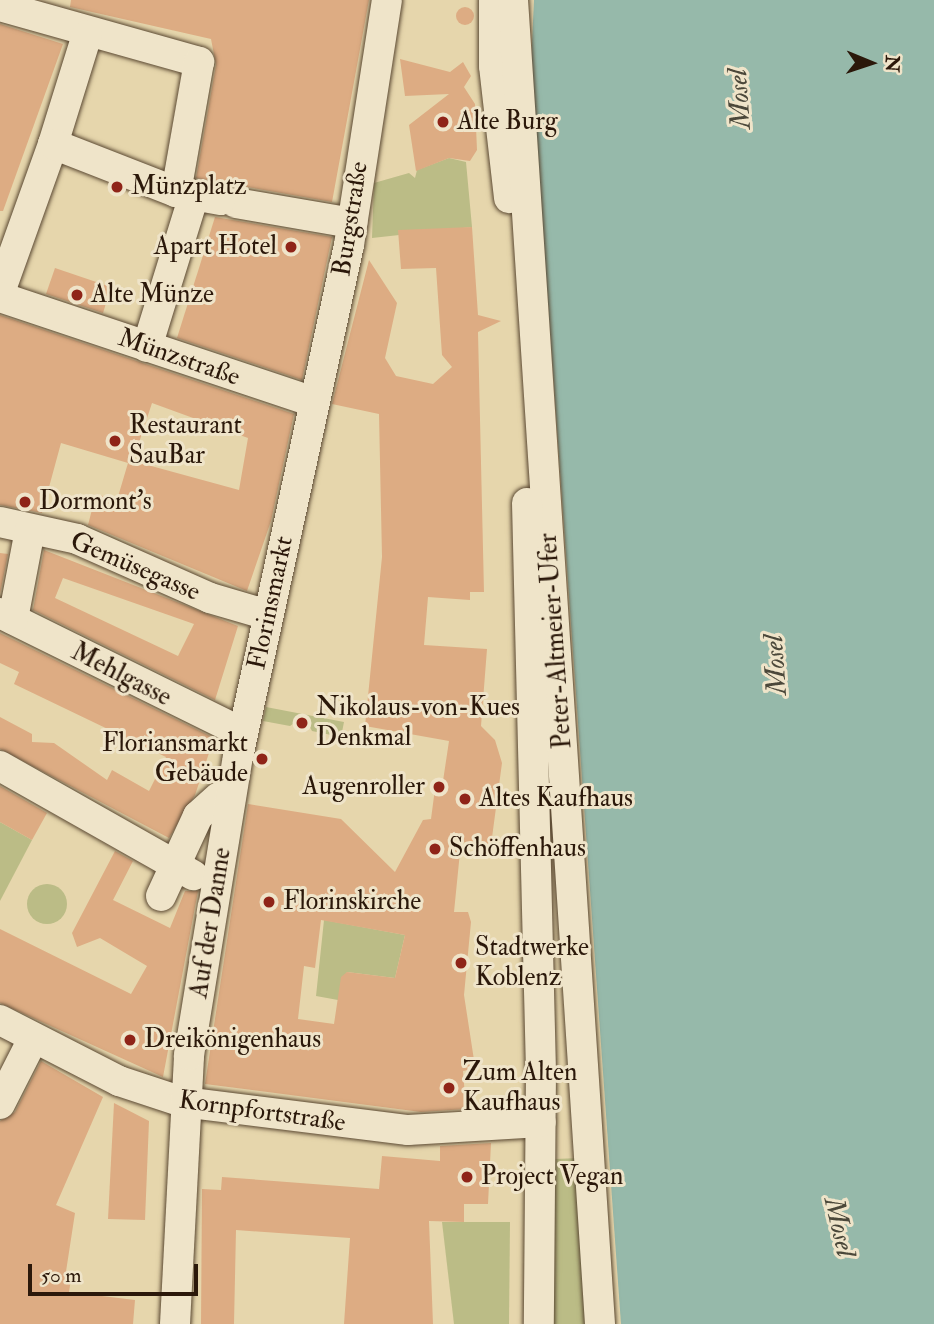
<!DOCTYPE html>
<meta charset="utf-8">
<style>
body{margin:0}
#map{position:relative;width:934px;height:1324px;overflow:hidden;background:#e6d6ac;font-family:"IM FELL Double Pica",serif}
div>[style]{position:absolute}
.green>*{inset:0;background:#bbbc86}
.round{border-radius:50%}
.water>*{inset:0;background:#96b9aa}
.building>*{inset:0;background:#ddac83}
.roads{filter:drop-shadow(0 0 2px #5a4832) drop-shadow(0 0 2px #5a4832)}
.minor>*{height:30px;margin:-15px;padding:0 15px;transform-origin:15px;border-radius:15px;background:#efe4c9}
.dots>*{width:19px;height:19px;translate:-50% -50%;box-sizing:border-box;border:4px solid #efe4c9;border-radius:50%}
span{translate:-50% -50%;white-space:nowrap;text-align:center;line-height:1.15;-webkit-text-stroke:6px #efe4c9;paint-order:stroke}
.poi-label{font-size:26px;color:#2b180a}
.left{translate:0 -50%;text-align:left}
.right{translate:-100% -50%;text-align:right}
.street-label{font-size:26px;color:#2b180a}
.water-label{font-size:28px;color:#4b483a;font-style:italic}
.north{position:absolute;left:836px;top:28px;width:70px;height:70px;-webkit-text-stroke:5px #efe4c9;paint-order:stroke;rotate:92deg;font-size:19px;font-weight:700;line-height:28px;text-align:center;color:#2b180a}
.north::after{content:'';display:block;margin:auto;width:24px;height:32px;background:#2b180a;clip-path:polygon(50% 0,100% 100%,50% 72%,0 100%)}
.scale{position:absolute;left:28px;top:1264px;width:170px;height:32px;box-sizing:border-box;border:4px solid #2b180a;border-top:0;padding-left:9px;font-size:21px;line-height:24px;white-space:nowrap;color:#2b180a;-webkit-text-stroke:5px #efe4c9;paint-order:stroke}
</style>
<div id="map">
<div class="green">
<div style="clip-path:polygon(449px 158px,466px 162px,472px 227px,372px 238px,374px 183px,409px 173px,415px 178px,417px 170px)"></div>
<div style="clip-path:polygon(266px 707px,344px 722px,341px 737px,312px 731px,304px 716px,290px 726px,263px 721px)"></div>
<div style="clip-path:polygon(0 822px,32px 840px,0 901px)"></div>
<div class="round" style="left:27px;top:884px;width:40px;height:40px"></div>
<div style="clip-path:polygon(324px 920px,405px 935px,395px 978px,347px 972px,338px 1000px,316px 996px)"></div>
<div style="clip-path:polygon(581px 1158px,593px 1324px,551px 1324px,554px 1159px)"></div>
<div style="clip-path:polygon(442px 1222px,510px 1222px,509px 1324px,454px 1324px)"></div>
</div>
<div class="water">
<div style="clip-path:polygon(534px 0,934px 0,934px 1324px,621px 1324px,531px 65px)"></div>
</div>
<div class="building">
<div style="clip-path:polygon(71px 0,369px 0,332px 202px,196px 178px,216px 65px,211px 39px,70px 7px)"></div>
<div class="round" style="left:456px;top:7px;width:18px;height:18px"></div>
<div style="clip-path:polygon(0 24px,63px 44px,3px 211px,0 211px)"></div>
<div style="clip-path:polygon(400px 59px,450px 72px,463px 62px,471px 76px,464px 87px,475px 104px,477px 150px,470px 161px,449px 158px,416px 171px,409px 125px,449px 94px,405px 96px)"></div>
<div style="clip-path:polygon(215px 217px,332px 237px,302px 380px,177px 338px)"></div>
<div style="clip-path:polygon(evenodd,472px 227px,478px 315px,501px 321px,478px 332px,484px 592px,470px 592px,470px 600px,428px 597px,424px 645px,487px 649px,481px 726px,495px 740px,502px 763px,491px 845px,461px 842px,454px 912px,468px 912px,471px 922px,464px 995px,474px 1060px,473px 1069px,463px 1071px,466px 1109px,421px 1112px,205px 1084px,248px 804px,341px 819px,395px 872px,423px 820px,431px 819px,436px 781px,443px 781px,449px 741px,365px 726px,382px 557px,379px 414px,332px 404px,369px 260px,397px 303px,385px 358px,396px 376px,433px 384px,452px 367px,442px 355px,436px 268px,401px 269px,398px 230px,472px 227px,321px 920px,405px 935px,395px 978px,347px 972px,341px 977px,334px 1024px,298px 1019px,304px 966px,315px 968px,321px 920px)"></div>
<div style="clip-path:polygon(55px 268px,111px 287px,103px 313px,46px 294px)"></div>
<div style="clip-path:polygon(evenodd,0 315px,294px 414px,271px 521px,247px 591px,88px 525px,96px 494px,117px 500px,128px 463px,61px 443px,42px 513px,0 505px,0 315px,152px 403px,248px 438px,239px 490px,133px 461px,152px 403px)"></div>
<div style="clip-path:polygon(evenodd,44px 550px,238px 626px,215px 700px,33px 610px,44px 550px,63px 578px,194px 624px,178px 656px,55px 598px,63px 578px)"></div>
<div style="clip-path:polygon(0 553px,8px 554px,0 594px)"></div>
<div style="clip-path:polygon(0 633px,214px 738px,195px 795px,169px 838px,0 749px,0 717px,32px 734px,32px 742px,54px 743px,107px 780px,112px 770px,149px 791px,166px 757px,14px 684px,19px 672px,0 663px)"></div>
<div style="clip-path:polygon(0 786px,47px 813px,32px 840px,0 822px)"></div>
<div style="clip-path:polygon(115px 851px,133px 861px,113px 900px,170px 928px,185px 891px,198px 891px,163px 1077px,0 1003px,0 929px,131px 994px,147px 966px,100px 938px,77px 947px,72px 933px)"></div>
<div style="clip-path:polygon(41px 1061px,103px 1097px,56px 1205px,75px 1213px,65px 1278px,71px 1279px,69px 1292px,135px 1300px,133px 1324px,0 1324px,0 1121px,15px 1112px)"></div>
<div style="clip-path:polygon(114px 1103px,149px 1121px,145px 1220px,108px 1219px)"></div>
<div style="clip-path:polygon(491px 1143px,488px 1204px,464px 1204px,464px 1222px,429px 1221px,433px 1324px,344px 1324px,350px 1238px,236px 1230px,234px 1324px,201px 1324px,202px 1189px,221px 1190px,222px 1177px,379px 1189px,382px 1156px,440px 1161px,440px 1146px)"></div>
</div>
<div class="roads">
<div class="minor">
<div style="left:494px;top:0;width:66px;rotate:90deg"></div>
<div style="left:494px;top:66px;width:133px;rotate:83.5deg"></div>
<div style="left:513px;top:0;width:1327px;rotate:86.24deg"></div>
<div style="left:0;top:6px;width:207px;rotate:15.7deg"></div>
<div style="left:199px;top:62px;width:132px;rotate:100deg"></div>
<div style="left:53px;top:144px;width:114px;rotate:-72.7deg"></div>
<div style="left:236px;top:203px;width:118px;rotate:9.8deg"></div>
<div style="left:0;top:292px;width:157px;rotate:-70.3deg"></div>
<div style="left:53px;top:144px;width:132px;rotate:21.3deg"></div>
<div style="left:176px;top:192px;width:45px;rotate:10.3deg"></div>
<div style="left:0;top:297px;width:331px;rotate:18.5deg"></div>
<div style="left:147px;top:347px;width:159px;rotate:-72.8deg"></div>
<div style="left:527px;top:503px;width:569px;rotate:88.59deg"></div>
<div style="left:541px;top:1072px;width:252px;rotate:90.5deg"></div>
<div style="left:0;top:522px;width:79px;rotate:12.4deg"></div>
<div style="left:77px;top:539px;width:145px;rotate:23.9deg"></div>
<div style="left:210px;top:598px;width:60px;rotate:16.3deg"></div>
<div style="left:0;top:613px;width:271px;rotate:26.3deg"></div>
<div style="left:13px;top:619px;width:91px;rotate:-79.2deg"></div>
<div style="left:0;top:766px;width:222px;rotate:29.5deg"></div>
<div style="left:161px;top:896px;width:88px;rotate:-65.2deg"></div>
<div style="left:198px;top:816px;width:28px;rotate:-42deg"></div>
<div style="left:0;top:1020px;width:134px;rotate:27.1deg"></div>
<div style="left:119px;top:1081px;width:67px;rotate:18.2deg"></div>
<div style="left:183px;top:1102px;width:227px;rotate:7.1deg"></div>
<div style="left:408px;top:1130px;width:133px;rotate:-3.4deg"></div>
<div style="left:0;top:1104px;width:73px;rotate:-63.1deg"></div>
<div style="left:175px;top:1324px;width:269px;rotate:-87deg"></div>
<div style="left:189px;top:1055px;width:302px;rotate:-80.7deg"></div>
<div style="left:238px;top:757px;width:524px;rotate:-77.77deg"></div>
<div style="left:349px;top:245px;width:248px;rotate:-81.2deg"></div>
</div>
</div>
<div class="dots">
<div style="left:443px;top:122px;background:#8f2418"></div>
<div style="left:117px;top:187px;background:#8f2418"></div>
<div style="left:291px;top:247px;background:#8f2418"></div>
<div style="left:77px;top:295px;background:#8f2418"></div>
<div style="left:115px;top:441px;background:#8f2418"></div>
<div style="left:25px;top:502px;background:#8f2418"></div>
<div style="left:302px;top:723px;background:#8f2418"></div>
<div style="left:262px;top:759px;background:#8f2418"></div>
<div style="left:439px;top:787px;background:#8f2418"></div>
<div style="left:465px;top:799px;background:#8f2418"></div>
<div style="left:435px;top:849px;background:#8f2418"></div>
<div style="left:269px;top:902px;background:#8f2418"></div>
<div style="left:461px;top:963px;background:#8f2418"></div>
<div style="left:130px;top:1040px;background:#8f2418"></div>
<div style="left:449px;top:1088px;background:#8f2418"></div>
<div style="left:467px;top:1177px;background:#8f2418"></div>
</div>
<div class="poi-label">
<span class="left" style="left:457px;top:122px">Alte Burg</span>
<span class="left" style="left:131px;top:187px">Münzplatz</span>
<span class="right" style="left:277px;top:247px">Apart Hotel</span>
<span class="left" style="left:91px;top:295px">Alte Münze</span>
<span class="left" style="left:129px;top:441px">Restaurant<br>SauBar</span>
<span class="left" style="left:39px;top:502px">Dormont's</span>
<span class="left" style="left:316px;top:723px">Nikolaus-von-Kues<br>Denkmal</span>
<span class="right" style="left:248px;top:759px">Floriansmarkt<br>Gebäude</span>
<span class="right" style="left:425px;top:787px">Augenroller</span>
<span class="left" style="left:479px;top:799px">Altes Kaufhaus</span>
<span class="left" style="left:449px;top:849px">Schöffenhaus</span>
<span class="left" style="left:283px;top:902px">Florinskirche</span>
<span class="left" style="left:475px;top:963px">Stadtwerke<br>Koblenz</span>
<span class="left" style="left:144px;top:1040px">Dreikönigenhaus</span>
<span class="left" style="left:463px;top:1088px">Zum Alten<br>Kaufhaus</span>
<span class="left" style="left:481px;top:1177px">Project Vegan</span>
</div>
<div class="street-label">
<span style="left:351px;top:219px;rotate:-81deg">Burgstraße</span>
<span style="left:179px;top:358px;rotate:19deg">Münzstraße</span>
<span style="left:135px;top:567px;rotate:23deg">Gemüsegasse</span>
<span style="left:271px;top:603px;rotate:-78deg">Florinsmarkt</span>
<span style="left:556px;top:641px;rotate:-94deg">Peter-Altmeier-Ufer</span>
<span style="left:121px;top:675px;rotate:27deg">Mehlgasse</span>
<span style="left:211px;top:923px;rotate:-81deg">Auf der Danne</span>
<span style="left:262px;top:1112px;rotate:8deg">Kornpfortstraße</span>
</div>
<div class="water-label">
<span style="left:740px;top:99px;rotate:-94deg">Mosel</span>
<span style="left:776px;top:665px;rotate:-94deg">Mosel</span>
<span style="left:839px;top:1227px;rotate:77deg">Mosel</span>
</div>
<div class="north">N</div>
<div class="scale">50 m</div>
</div>
